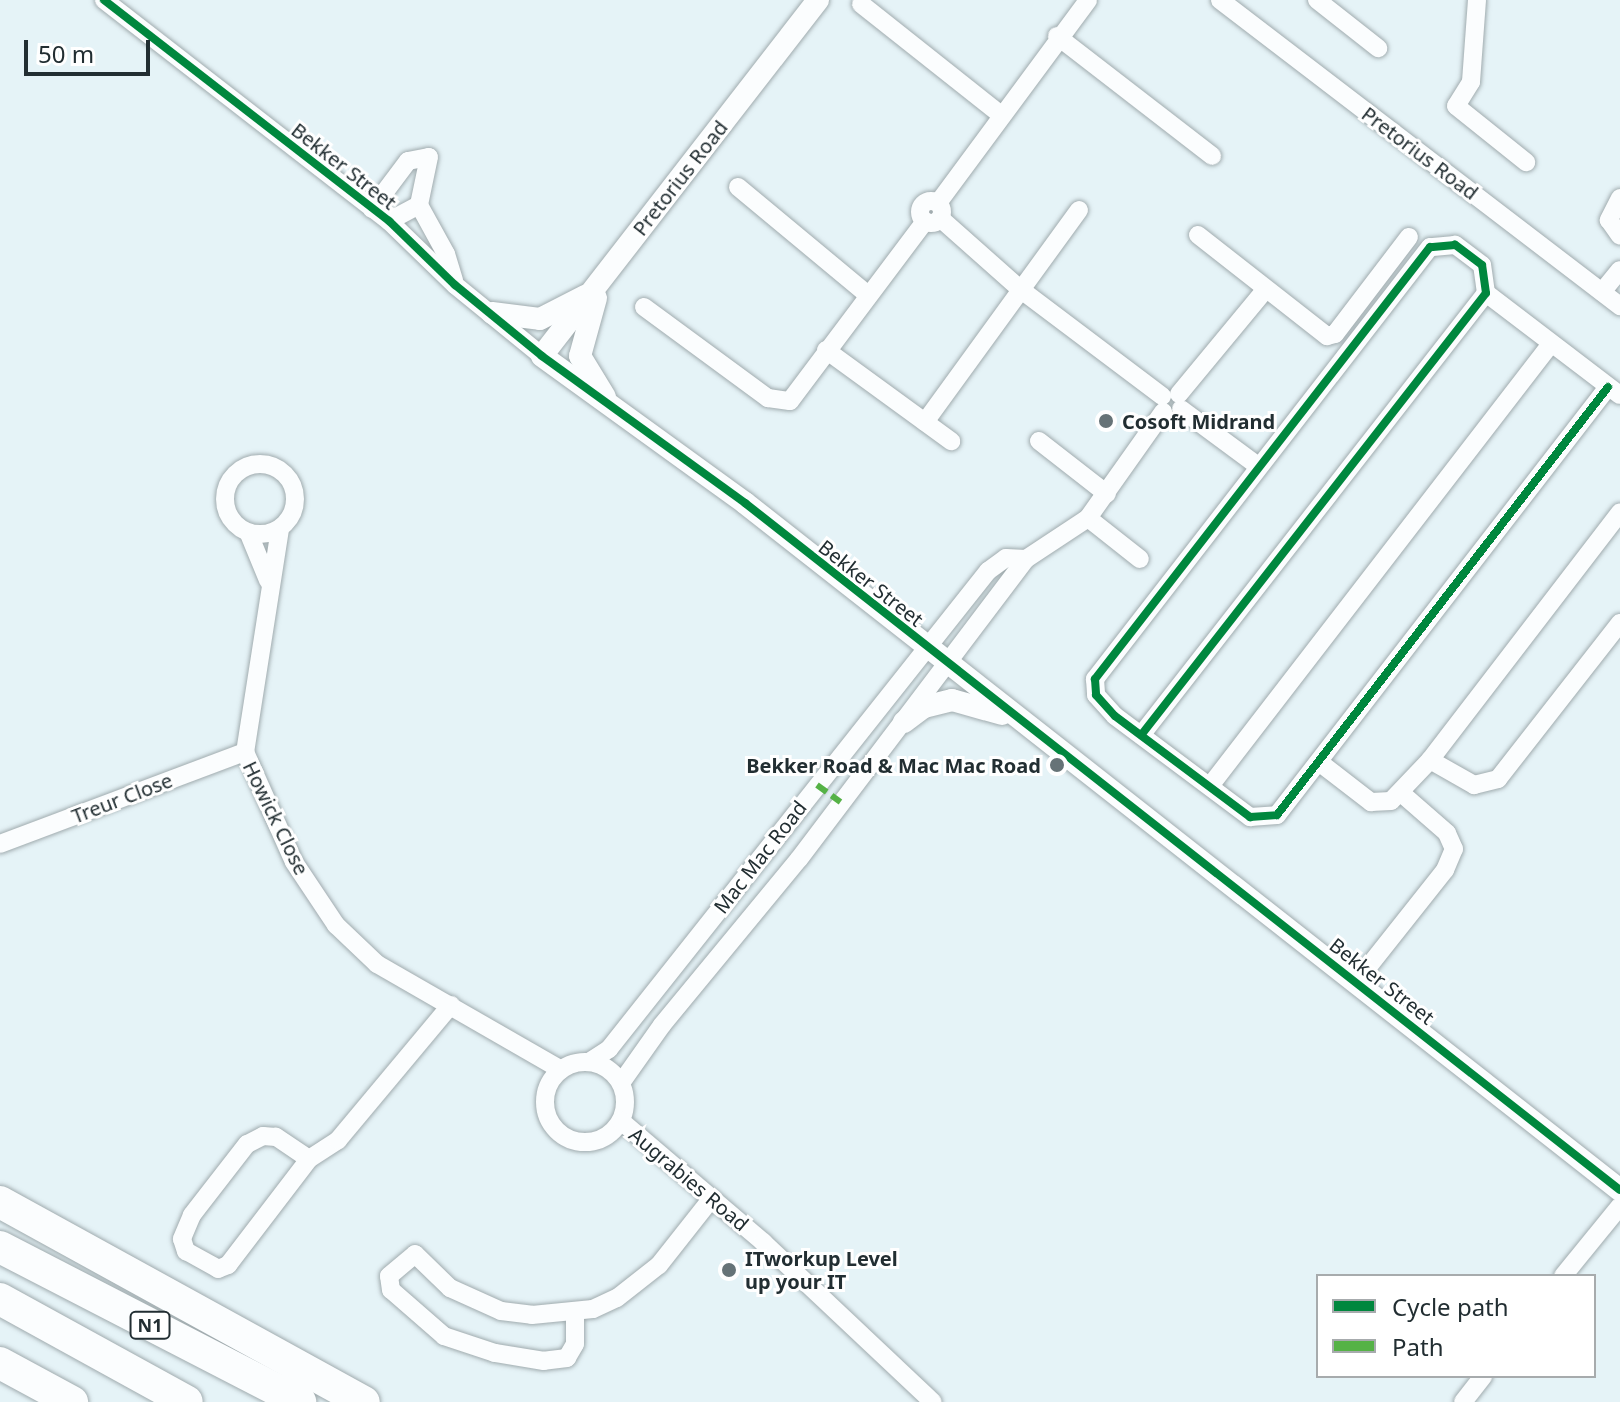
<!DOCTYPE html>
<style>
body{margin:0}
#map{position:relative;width:1620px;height:1402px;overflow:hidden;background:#e5f3f7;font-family:"Noto Sans",sans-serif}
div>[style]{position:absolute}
.roads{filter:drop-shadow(0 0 2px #a0abae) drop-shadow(0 0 2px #a0abae)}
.minor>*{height:18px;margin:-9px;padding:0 9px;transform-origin:9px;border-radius:9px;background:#fbfdfe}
.minor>.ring{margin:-9px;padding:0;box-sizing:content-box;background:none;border:18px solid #fbfdfe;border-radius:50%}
.tertiary>*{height:22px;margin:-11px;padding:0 11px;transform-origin:11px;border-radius:11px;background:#fbfdfe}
.motorway>*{height:32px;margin:-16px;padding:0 16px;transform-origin:16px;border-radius:16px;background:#fbfdfe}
.quiet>*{height:6px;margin-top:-3px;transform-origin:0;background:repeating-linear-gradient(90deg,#55b246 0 12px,transparent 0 18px)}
.cycleway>*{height:8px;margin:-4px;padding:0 4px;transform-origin:4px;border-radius:4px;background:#00873e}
.dots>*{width:22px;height:22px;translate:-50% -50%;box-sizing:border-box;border:4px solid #fff;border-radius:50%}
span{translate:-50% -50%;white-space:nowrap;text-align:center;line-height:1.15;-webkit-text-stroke:6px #fff;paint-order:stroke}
.shield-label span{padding:2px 6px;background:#fff;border:2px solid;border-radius:6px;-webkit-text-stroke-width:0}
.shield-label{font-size:18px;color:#222e32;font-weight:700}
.street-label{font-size:20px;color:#222e32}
.poi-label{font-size:20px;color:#222e32;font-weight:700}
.left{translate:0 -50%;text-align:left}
.right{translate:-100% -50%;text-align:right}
.legend{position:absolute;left:1316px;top:1274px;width:280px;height:104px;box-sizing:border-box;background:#fff;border:2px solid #a7abad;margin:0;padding:10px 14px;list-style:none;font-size:24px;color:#222e32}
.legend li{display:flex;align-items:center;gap:16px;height:40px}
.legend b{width:40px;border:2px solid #a7abad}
.scale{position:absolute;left:24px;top:40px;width:126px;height:36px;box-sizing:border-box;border:4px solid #222e32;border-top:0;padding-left:10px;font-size:24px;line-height:28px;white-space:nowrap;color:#222e32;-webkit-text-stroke:6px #fff;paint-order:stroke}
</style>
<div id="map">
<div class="roads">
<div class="minor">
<div style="left:104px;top:0;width:361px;rotate:37.8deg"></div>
<div style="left:389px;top:221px;width:92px;rotate:44.1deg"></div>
<div style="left:455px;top:285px;width:112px;rotate:39.2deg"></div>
<div style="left:1220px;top:0;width:504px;rotate:37.42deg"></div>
<div style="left:1317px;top:0;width:78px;rotate:38.2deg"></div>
<div style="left:1477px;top:0;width:82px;rotate:94.2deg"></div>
<div style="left:1471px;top:82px;width:28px;rotate:122deg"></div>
<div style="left:1456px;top:106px;width:90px;rotate:38.7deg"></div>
<div style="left:861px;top:4px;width:177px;rotate:38.4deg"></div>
<div style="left:1057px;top:36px;width:196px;rotate:37.7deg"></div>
<div style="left:738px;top:187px;width:169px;rotate:39.7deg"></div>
<div style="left:1620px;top:198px;width:25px;rotate:117deg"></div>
<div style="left:1609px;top:220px;width:19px;rotate:55deg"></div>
<div class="ring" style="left:920px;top:201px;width:4px;height:4px"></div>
<div style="left:938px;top:203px;width:252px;rotate:-53.5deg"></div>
<div style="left:419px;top:205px;width:56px;rotate:61.1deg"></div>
<div style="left:446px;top:254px;width:28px;rotate:73deg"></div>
<div style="left:372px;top:209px;width:60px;rotate:-53.1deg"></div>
<div style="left:408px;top:161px;width:21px;rotate:-11deg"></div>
<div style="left:429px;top:157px;width:49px;rotate:101.8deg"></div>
<div style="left:419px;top:205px;width:34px;rotate:152deg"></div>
<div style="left:940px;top:218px;width:107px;rotate:41.6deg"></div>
<div style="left:1020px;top:289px;width:178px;rotate:37deg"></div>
<div style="left:1198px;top:235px;width:164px;rotate:38.1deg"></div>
<div style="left:1327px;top:336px;width:8px;rotate:-14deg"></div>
<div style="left:1335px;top:334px;width:122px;rotate:-52.7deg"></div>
<div style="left:1602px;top:292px;width:28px;rotate:-51deg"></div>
<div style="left:1486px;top:293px;width:168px;rotate:37.3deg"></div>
<div style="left:644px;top:307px;width:154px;rotate:36.3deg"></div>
<div style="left:768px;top:398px;width:22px;rotate:8deg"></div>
<div style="left:790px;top:401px;width:225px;rotate:-53.1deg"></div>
<div style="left:826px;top:350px;width:155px;rotate:36.1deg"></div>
<div style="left:1179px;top:394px;width:135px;rotate:-50.4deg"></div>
<div style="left:1181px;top:409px;width:96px;rotate:36.5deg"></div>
<div style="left:925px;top:422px;width:262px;rotate:-54deg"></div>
<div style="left:1039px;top:441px;width:86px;rotate:37.9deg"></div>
<div class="ring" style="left:225px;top:464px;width:52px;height:52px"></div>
<div style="left:1088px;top:518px;width:66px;rotate:38.3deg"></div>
<div style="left:280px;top:529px;width:226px;rotate:98.9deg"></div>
<div style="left:245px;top:752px;width:120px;rotate:66deg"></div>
<div style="left:294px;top:862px;width:76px;rotate:56.3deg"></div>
<div style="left:336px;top:925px;width:57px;rotate:43.6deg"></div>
<div style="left:377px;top:964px;width:212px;rotate:29.9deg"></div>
<div style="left:249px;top:534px;width:50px;rotate:67.6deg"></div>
<div style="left:1142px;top:734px;width:559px;rotate:-52.04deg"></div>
<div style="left:1486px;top:293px;width:28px;rotate:-98deg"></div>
<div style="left:1482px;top:265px;width:34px;rotate:-143deg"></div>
<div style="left:1455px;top:245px;width:25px;rotate:175deg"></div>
<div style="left:1430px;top:247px;width:547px;rotate:127.79deg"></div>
<div style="left:1095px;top:679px;width:16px;rotate:86deg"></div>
<div style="left:1096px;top:695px;width:28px;rotate:48deg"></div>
<div style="left:1115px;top:716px;width:169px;rotate:36.8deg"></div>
<div style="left:1250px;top:817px;width:27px;rotate:-4deg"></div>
<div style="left:1277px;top:815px;width:541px;rotate:-52.28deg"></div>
<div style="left:1430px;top:760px;width:51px;rotate:29.6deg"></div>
<div style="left:1474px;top:785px;width:25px;rotate:-14deg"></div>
<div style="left:1498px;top:779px;width:198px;rotate:-52deg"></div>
<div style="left:1319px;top:762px;width:66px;rotate:37.6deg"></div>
<div style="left:1371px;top:802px;width:20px;rotate:-3deg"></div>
<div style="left:1391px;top:801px;width:57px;rotate:-46.4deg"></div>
<div style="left:1430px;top:760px;width:312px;rotate:-52.5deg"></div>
<div style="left:1210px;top:786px;width:557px;rotate:-52.37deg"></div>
<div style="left:0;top:844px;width:262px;rotate:-20.6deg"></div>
<div style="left:1357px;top:981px;width:142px;rotate:-51.6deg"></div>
<div style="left:1445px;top:870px;width:23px;rotate:-67deg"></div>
<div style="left:1454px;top:849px;width:17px;rotate:-114deg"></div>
<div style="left:1447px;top:833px;width:62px;rotate:-138.9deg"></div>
<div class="ring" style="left:545px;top:1062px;width:62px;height:62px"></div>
<div style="left:589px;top:1062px;width:24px;rotate:-33deg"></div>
<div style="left:609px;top:1049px;width:610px;rotate:-51.59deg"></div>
<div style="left:988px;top:571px;width:22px;rotate:-36deg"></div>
<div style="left:1006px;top:558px;width:20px;rotate:3deg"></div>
<div style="left:621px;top:1083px;width:71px;rotate:-54.7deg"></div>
<div style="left:662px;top:1025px;width:215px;rotate:-50.5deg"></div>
<div style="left:799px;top:859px;width:376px;rotate:-52.9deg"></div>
<div style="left:1026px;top:559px;width:74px;rotate:-33.5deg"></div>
<div style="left:1088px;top:518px;width:130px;rotate:-54.7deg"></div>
<div style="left:621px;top:1121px;width:187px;rotate:40.4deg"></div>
<div style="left:763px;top:1242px;width:233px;rotate:43.3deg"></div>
<div style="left:309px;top:1159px;width:40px;rotate:-146deg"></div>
<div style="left:276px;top:1137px;width:13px;rotate:-176deg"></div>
<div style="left:263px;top:1136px;width:18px;rotate:153deg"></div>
<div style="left:247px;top:1144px;width:90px;rotate:127.8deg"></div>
<div style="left:192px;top:1215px;width:26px;rotate:113deg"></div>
<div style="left:182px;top:1239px;width:13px;rotate:72deg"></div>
<div style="left:186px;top:1251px;width:37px;rotate:29deg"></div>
<div style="left:218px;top:1269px;width:11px;rotate:-22deg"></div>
<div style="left:228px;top:1265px;width:133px;rotate:-52.6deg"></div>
<div style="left:309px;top:1159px;width:35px;rotate:-33deg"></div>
<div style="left:338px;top:1140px;width:176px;rotate:-50.1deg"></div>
<div style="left:1563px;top:1276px;width:90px;rotate:-50.8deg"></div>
<div style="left:575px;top:1312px;width:32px;rotate:90deg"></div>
<div style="left:575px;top:1344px;width:16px;rotate:120deg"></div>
<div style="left:567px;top:1358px;width:23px;rotate:173deg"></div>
<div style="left:544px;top:1361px;width:50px;rotate:-170.7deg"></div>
<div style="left:495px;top:1353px;width:54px;rotate:-161.6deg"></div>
<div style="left:444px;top:1336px;width:70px;rotate:-139deg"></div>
<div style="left:391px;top:1290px;width:14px;rotate:-98deg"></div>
<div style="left:389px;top:1276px;width:34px;rotate:-40deg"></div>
<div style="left:415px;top:1254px;width:49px;rotate:44.2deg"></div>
<div style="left:450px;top:1288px;width:56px;rotate:24.3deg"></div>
<div style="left:501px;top:1311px;width:31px;rotate:7deg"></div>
<div style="left:532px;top:1315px;width:61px;rotate:-5.6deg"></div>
<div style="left:593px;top:1309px;width:26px;rotate:-25deg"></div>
<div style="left:617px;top:1298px;width:53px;rotate:-38.2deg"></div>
<div style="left:659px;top:1265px;width:85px;rotate:-51.7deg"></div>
<div style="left:1463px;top:1402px;width:33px;rotate:-52deg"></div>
</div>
<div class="tertiary">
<div style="left:818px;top:0;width:450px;rotate:127.8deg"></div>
<div style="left:542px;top:356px;width:251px;rotate:35.9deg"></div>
<div style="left:745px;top:503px;width:1112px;rotate:38.14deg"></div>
<div style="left:596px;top:298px;width:60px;rotate:105.4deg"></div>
<div style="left:580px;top:356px;width:48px;rotate:58.6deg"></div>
<div style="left:492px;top:313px;width:48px;rotate:7.1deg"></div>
<div style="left:540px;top:319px;width:51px;rotate:-27.1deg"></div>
<div style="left:904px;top:722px;width:25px;rotate:-37deg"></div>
<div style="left:924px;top:707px;width:29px;rotate:-14deg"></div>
<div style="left:952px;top:700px;width:52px;rotate:15.6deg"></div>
</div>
<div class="motorway">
<div style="left:0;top:1202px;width:415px;rotate:28.8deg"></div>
<div style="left:0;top:1247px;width:338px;rotate:27.3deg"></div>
<div style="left:0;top:1299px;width:213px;rotate:28.8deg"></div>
<div style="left:0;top:1363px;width:82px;rotate:28.4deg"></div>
</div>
</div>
<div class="quiet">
<div style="left:817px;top:785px;width:29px;rotate:36deg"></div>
</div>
<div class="cycleway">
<div style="left:104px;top:0;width:361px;rotate:37.8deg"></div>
<div style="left:389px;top:221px;width:92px;rotate:44.1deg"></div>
<div style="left:455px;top:285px;width:112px;rotate:39.2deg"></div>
<div style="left:542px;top:356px;width:251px;rotate:35.9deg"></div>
<div style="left:745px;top:503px;width:1112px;rotate:38.14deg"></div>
<div style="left:1142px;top:734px;width:559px;rotate:-52.04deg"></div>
<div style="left:1486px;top:293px;width:28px;rotate:-98deg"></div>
<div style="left:1482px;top:265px;width:34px;rotate:-143deg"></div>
<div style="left:1455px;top:245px;width:25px;rotate:175deg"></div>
<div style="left:1430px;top:247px;width:547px;rotate:127.79deg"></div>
<div style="left:1095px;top:679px;width:16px;rotate:86deg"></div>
<div style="left:1096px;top:695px;width:28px;rotate:48deg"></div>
<div style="left:1115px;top:716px;width:169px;rotate:36.8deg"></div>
<div style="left:1250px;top:817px;width:27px;rotate:-4deg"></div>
<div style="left:1277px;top:815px;width:541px;rotate:-52.28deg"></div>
</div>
<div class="dots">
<div style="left:1106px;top:421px;background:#667377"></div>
<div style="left:1057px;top:765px;background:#667377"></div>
<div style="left:729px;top:1270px;background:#667377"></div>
</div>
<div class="shield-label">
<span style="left:150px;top:1325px">N1</span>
</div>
<div class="street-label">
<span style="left:1420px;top:153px;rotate:37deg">Pretorius Road</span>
<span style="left:344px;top:166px;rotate:38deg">Bekker Street</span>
<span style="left:680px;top:178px;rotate:-52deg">Pretorius Road</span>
<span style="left:871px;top:583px;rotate:38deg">Bekker Street</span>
<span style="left:122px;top:798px;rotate:-21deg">Treur Close</span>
<span style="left:276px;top:818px;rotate:64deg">Howick Close</span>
<span style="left:760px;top:857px;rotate:-52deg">Mac Mac Road</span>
<span style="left:1382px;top:981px;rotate:38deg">Bekker Street</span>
<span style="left:689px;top:1179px;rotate:40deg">Augrabies Road</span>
</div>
<div class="poi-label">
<span class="left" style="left:1122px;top:421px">Cosoft Midrand</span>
<span class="right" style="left:1041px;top:765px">Bekker Road &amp; Mac Mac Road</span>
<span class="left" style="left:745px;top:1270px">ITworkup Level<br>up your IT</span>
</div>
<ul class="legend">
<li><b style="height:10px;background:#00873e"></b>Cycle path</li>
<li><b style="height:10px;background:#55b246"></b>Path</li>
</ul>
<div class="scale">50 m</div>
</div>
